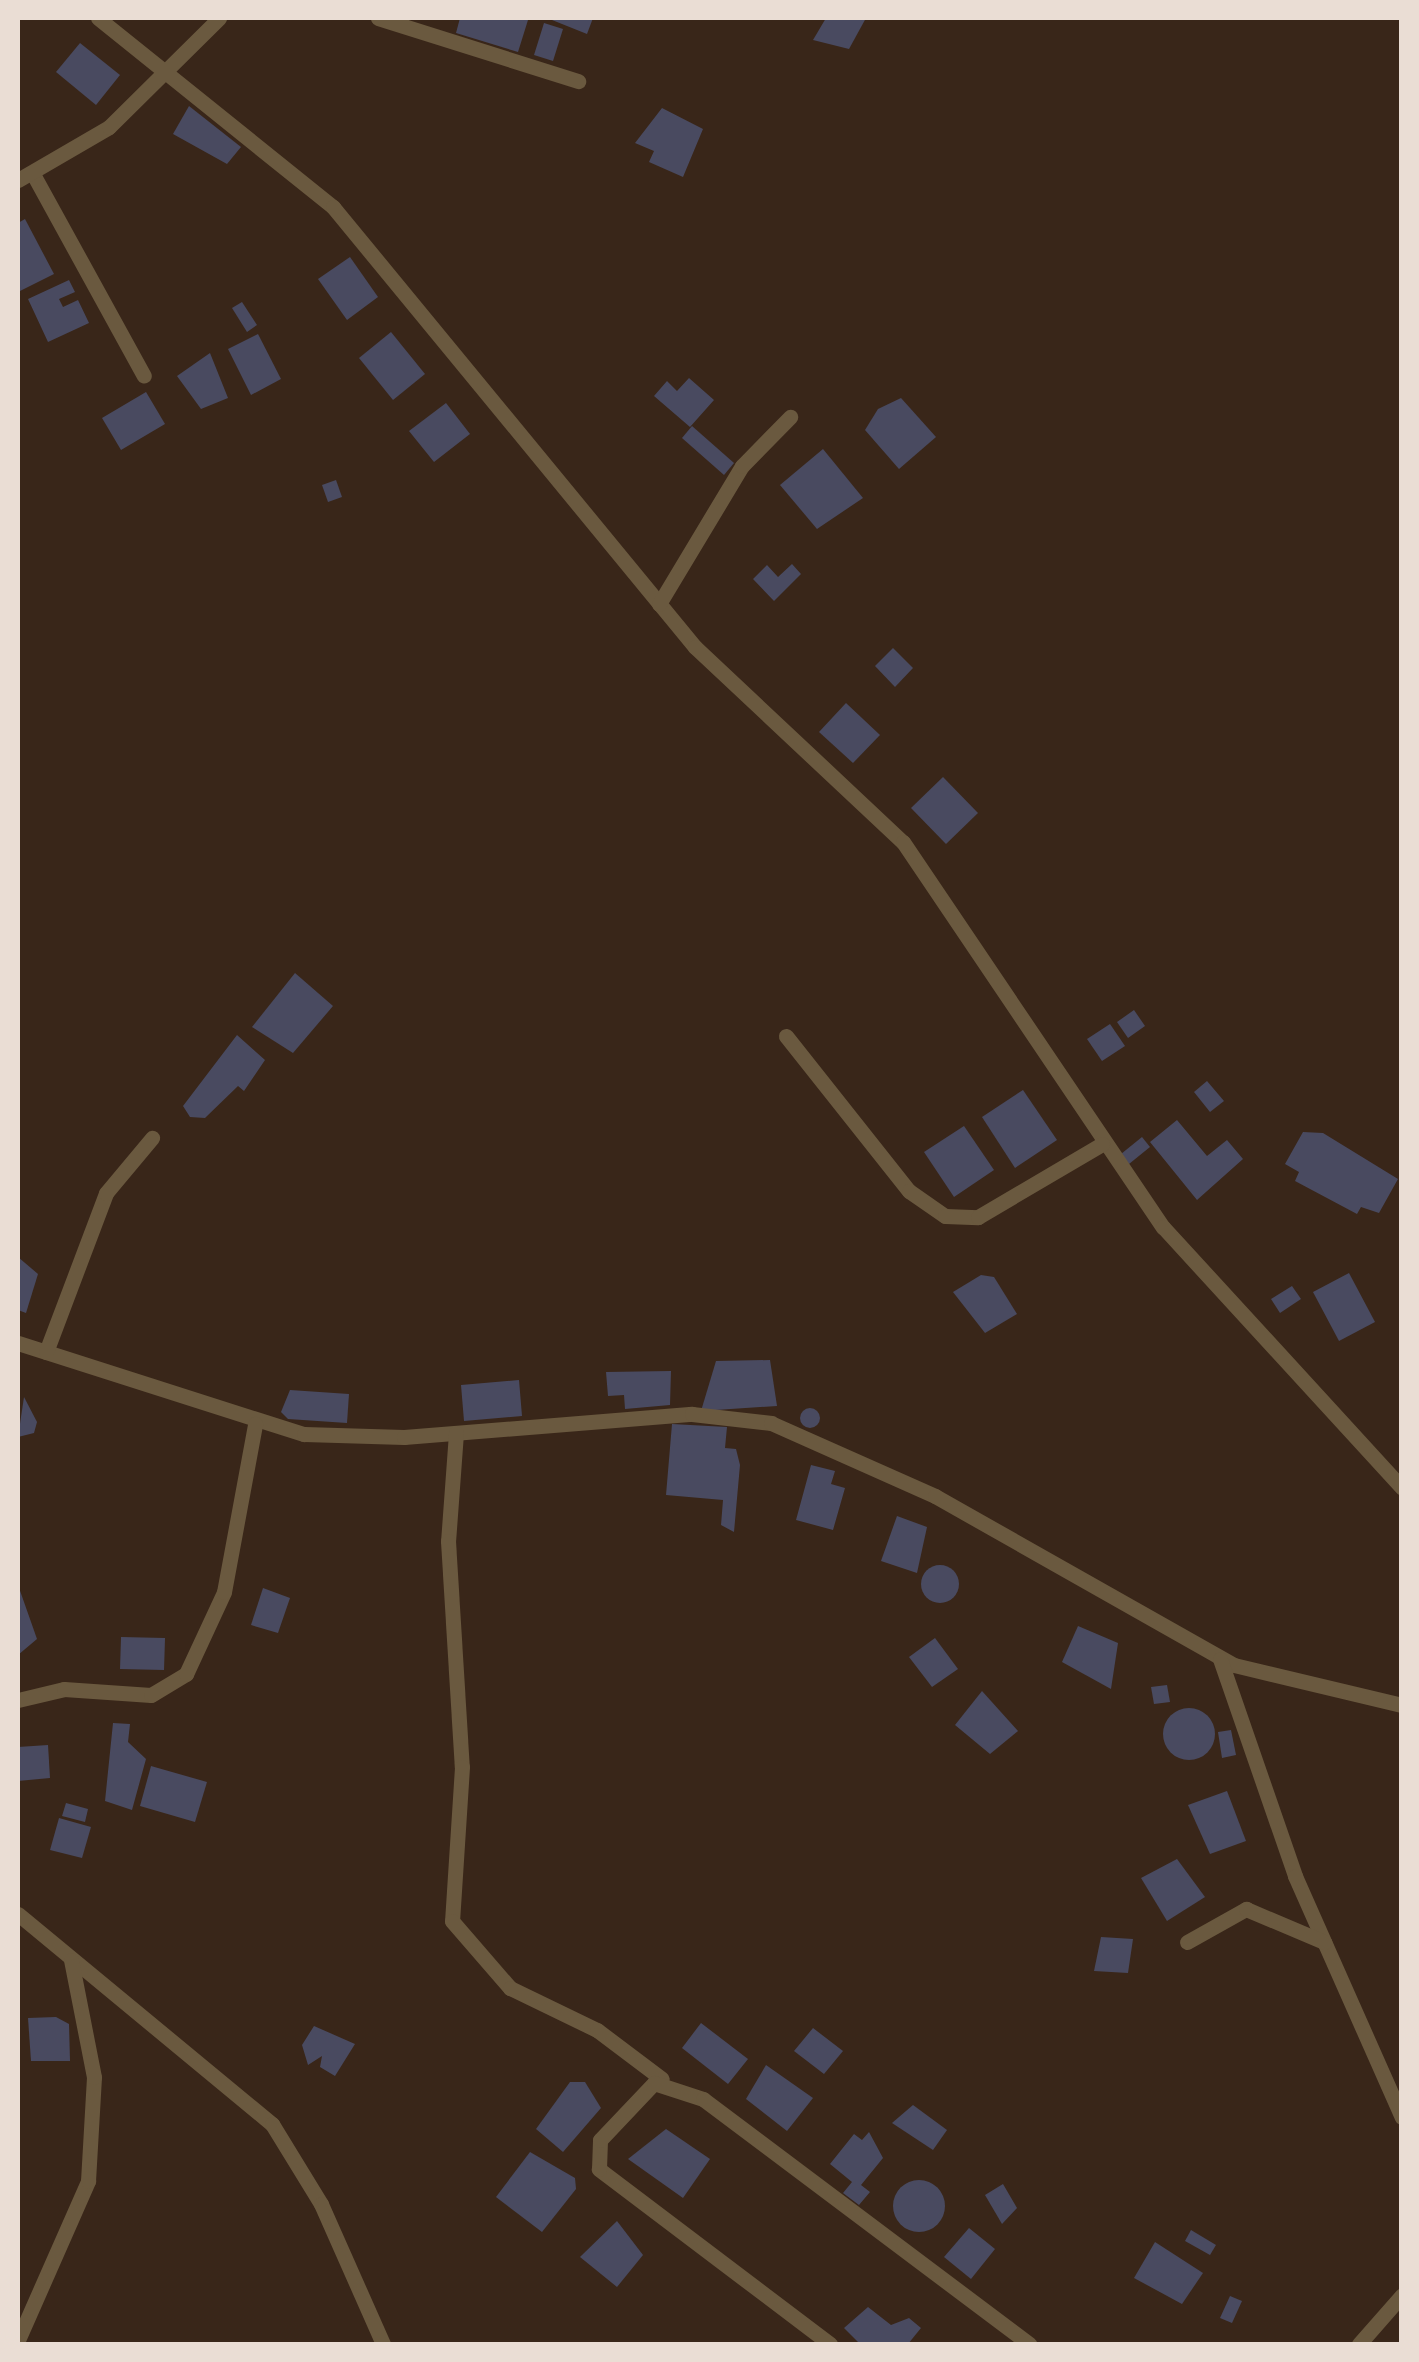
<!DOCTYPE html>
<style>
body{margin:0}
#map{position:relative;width:1419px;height:2362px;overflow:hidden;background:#392619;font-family:Montserrat,sans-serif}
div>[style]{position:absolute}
.building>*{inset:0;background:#494a60}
.round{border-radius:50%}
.street>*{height:15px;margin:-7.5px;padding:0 7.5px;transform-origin:7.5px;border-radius:7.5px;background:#6a593f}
span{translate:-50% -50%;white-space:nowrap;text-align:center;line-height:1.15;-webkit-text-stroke:8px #2f1c10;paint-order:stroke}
.frame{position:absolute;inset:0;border:20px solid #eaddd4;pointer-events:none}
</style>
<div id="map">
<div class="building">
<div style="clip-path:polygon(460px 18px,520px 18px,528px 20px,518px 52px,456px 33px)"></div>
<div style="clip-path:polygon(547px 18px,593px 18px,587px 34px)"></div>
<div style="clip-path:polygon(826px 18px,866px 18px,849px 49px,813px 40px)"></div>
<div style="clip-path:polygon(544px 23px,563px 29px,553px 61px,534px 55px)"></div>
<div style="clip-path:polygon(80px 43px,120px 75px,96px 105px,56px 72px)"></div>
<div style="clip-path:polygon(189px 106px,241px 147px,227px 164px,173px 134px)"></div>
<div style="clip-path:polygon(662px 108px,703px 129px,683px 177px,649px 162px,654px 151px,635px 143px)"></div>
<div style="clip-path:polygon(25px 219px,54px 274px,18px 292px,18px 223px)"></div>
<div style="clip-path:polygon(350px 257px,378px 297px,347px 320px,318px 279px)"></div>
<div style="clip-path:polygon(69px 280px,75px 292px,59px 299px,63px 307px,78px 300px,89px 323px,48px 342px,28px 299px)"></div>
<div style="clip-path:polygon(242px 302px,257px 325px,247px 332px,232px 308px)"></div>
<div style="clip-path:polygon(391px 332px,425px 374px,393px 400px,359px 358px)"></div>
<div style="clip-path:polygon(258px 334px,281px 379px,251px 395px,228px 349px)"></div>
<div style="clip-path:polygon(210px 353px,228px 398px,201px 409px,177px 376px)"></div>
<div style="clip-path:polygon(689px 378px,714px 400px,690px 427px,654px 396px,667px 381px,677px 391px)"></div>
<div style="clip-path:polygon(146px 392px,165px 424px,121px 450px,102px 418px)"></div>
<div style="clip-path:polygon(901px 398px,936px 437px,899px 469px,865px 430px,878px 409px)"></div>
<div style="clip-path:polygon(446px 403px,470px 434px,434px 462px,409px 431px)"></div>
<div style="clip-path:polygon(692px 426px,734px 463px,724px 475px,682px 438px)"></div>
<div style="clip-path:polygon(823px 449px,863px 498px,817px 529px,780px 485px)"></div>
<div style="clip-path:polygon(336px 480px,342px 497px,328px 502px,322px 485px)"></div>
<div style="clip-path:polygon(792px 564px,801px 574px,774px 601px,753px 579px,767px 565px,778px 577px)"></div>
<div style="clip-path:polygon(893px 648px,913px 668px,895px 687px,875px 666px)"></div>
<div style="clip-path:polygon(846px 703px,880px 735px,853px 763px,819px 732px)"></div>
<div style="clip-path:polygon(943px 777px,978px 813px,946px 844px,911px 808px)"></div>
<div style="clip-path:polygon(295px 973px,333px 1006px,293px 1053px,252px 1027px)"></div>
<div style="clip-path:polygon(1134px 1010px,1145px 1026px,1128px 1038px,1117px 1022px)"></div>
<div style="clip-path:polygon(1110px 1024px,1125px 1046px,1102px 1061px,1087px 1039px)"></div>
<div style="clip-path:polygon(237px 1035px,265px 1060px,244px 1091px,238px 1086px,205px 1118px,190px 1117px,183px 1106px)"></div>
<div style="clip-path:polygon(1207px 1081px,1224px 1101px,1210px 1112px,1194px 1092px)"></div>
<div style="clip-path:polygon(1023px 1090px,1057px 1140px,1015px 1168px,982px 1117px)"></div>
<div style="clip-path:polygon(1177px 1120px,1207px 1156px,1227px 1140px,1243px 1159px,1197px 1200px,1150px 1142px)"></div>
<div style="clip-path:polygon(964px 1126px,994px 1170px,954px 1197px,924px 1152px)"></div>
<div style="clip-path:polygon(1303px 1132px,1323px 1133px,1398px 1179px,1379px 1213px,1361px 1207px,1357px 1214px,1295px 1181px,1299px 1172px,1285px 1164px)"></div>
<div style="clip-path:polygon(1142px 1137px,1150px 1147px,1129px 1164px,1121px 1154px)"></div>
<div style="clip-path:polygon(18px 1257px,38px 1274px,26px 1313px,18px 1310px)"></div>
<div style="clip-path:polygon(1349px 1273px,1375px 1322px,1339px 1341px,1313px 1292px)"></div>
<div style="clip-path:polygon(981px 1275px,994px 1277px,1017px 1314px,985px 1333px,953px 1292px)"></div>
<div style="clip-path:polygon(1292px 1286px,1301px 1299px,1280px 1313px,1271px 1299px)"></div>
<div style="clip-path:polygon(770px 1360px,777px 1406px,701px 1411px,716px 1361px)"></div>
<div style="clip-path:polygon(671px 1371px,670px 1405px,625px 1409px,624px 1395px,608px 1396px,606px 1372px)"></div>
<div style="clip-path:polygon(519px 1380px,522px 1416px,464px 1421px,461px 1385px)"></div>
<div style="clip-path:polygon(290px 1390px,349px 1394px,347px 1423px,288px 1419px,281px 1412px)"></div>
<div style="clip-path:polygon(24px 1397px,37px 1422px,34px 1433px,18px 1437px)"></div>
<div class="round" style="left:800px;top:1408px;width:20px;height:20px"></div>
<div style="clip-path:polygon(672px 1424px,727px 1427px,725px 1448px,736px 1449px,740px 1465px,734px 1532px,721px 1525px,723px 1500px,666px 1495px)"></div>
<div style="clip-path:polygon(811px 1465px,835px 1471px,831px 1484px,845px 1488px,833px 1530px,796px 1520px)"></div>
<div style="clip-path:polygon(897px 1516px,927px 1527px,917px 1573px,881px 1561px)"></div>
<div class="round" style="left:921px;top:1565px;width:38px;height:38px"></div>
<div style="clip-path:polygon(18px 1585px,37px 1639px,18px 1655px)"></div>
<div style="clip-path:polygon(263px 1588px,290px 1598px,278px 1633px,251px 1625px)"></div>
<div style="clip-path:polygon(1078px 1626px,1118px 1643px,1111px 1689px,1062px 1662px)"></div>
<div style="clip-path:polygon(121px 1637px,165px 1638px,164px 1670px,120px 1669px)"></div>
<div style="clip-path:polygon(935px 1638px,958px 1669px,932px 1687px,909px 1657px)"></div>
<div style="clip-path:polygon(1167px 1685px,1170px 1702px,1154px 1704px,1151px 1687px)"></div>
<div style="clip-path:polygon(982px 1691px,1018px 1731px,990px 1754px,955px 1725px)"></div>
<div class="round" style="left:1163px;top:1708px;width:52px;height:52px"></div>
<div style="clip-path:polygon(113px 1723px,130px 1724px,128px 1742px,146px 1759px,132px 1810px,105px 1801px)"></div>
<div style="clip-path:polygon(1231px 1730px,1236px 1755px,1222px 1758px,1218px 1732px)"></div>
<div style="clip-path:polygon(48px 1745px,50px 1778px,18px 1781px,18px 1747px)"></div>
<div style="clip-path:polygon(151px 1766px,207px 1782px,195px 1822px,140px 1806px)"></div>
<div style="clip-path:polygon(1227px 1791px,1246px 1841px,1210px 1854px,1188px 1805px)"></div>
<div style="clip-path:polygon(66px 1803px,88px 1809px,85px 1822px,62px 1816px)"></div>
<div style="clip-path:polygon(59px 1818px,91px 1827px,82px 1858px,50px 1850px)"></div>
<div style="clip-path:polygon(1177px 1859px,1205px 1897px,1167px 1921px,1141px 1878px)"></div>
<div style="clip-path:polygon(1101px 1937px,1133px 1939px,1128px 1973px,1094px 1971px)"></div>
<div style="clip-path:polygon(56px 2017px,69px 2024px,70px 2061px,31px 2061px,28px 2018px)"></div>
<div style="clip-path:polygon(701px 2023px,748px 2059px,728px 2084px,682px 2048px)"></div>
<div style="clip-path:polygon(314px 2026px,355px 2044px,335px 2076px,320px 2067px,322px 2056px,308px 2065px,302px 2045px)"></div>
<div style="clip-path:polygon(813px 2028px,843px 2051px,824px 2074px,794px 2051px)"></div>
<div style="clip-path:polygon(766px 2065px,813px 2098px,787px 2131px,746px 2099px)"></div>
<div style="clip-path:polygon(570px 2082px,585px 2082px,601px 2108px,563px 2152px,536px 2129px)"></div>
<div style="clip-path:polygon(913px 2105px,947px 2130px,933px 2150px,892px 2123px)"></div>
<div style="clip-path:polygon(666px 2129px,710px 2159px,683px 2198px,628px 2159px)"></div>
<div style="clip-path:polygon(869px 2132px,883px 2158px,861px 2185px,870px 2192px,859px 2205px,843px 2193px,852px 2182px,830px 2164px,854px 2134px,862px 2140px)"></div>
<div style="clip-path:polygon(530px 2152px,575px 2178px,576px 2189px,542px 2232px,496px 2197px)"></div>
<div class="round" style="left:893px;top:2180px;width:52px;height:52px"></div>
<div style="clip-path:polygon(1003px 2184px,1017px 2208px,1002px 2224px,985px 2195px)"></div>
<div style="clip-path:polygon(617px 2221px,643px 2255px,617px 2287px,580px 2257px)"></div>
<div style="clip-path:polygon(969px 2228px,995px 2249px,971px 2279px,944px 2257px)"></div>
<div style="clip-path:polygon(1191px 2230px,1216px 2245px,1210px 2255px,1185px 2241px)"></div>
<div style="clip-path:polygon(1155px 2242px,1203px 2273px,1182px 2304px,1134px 2278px)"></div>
<div style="clip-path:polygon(1230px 2296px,1242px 2301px,1232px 2323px,1220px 2318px)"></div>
<div style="clip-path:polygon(868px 2307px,891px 2325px,909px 2318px,921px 2328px,908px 2344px,860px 2344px,844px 2328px)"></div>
</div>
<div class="street">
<div style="left:98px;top:18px;width:302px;rotate:38.8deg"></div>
<div style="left:333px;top:207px;width:570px;rotate:50.55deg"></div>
<div style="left:695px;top:647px;width:285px;rotate:43.2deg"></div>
<div style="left:903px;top:842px;width:465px;rotate:56deg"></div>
<div style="left:1163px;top:1227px;width:354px;rotate:47.5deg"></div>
<div style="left:378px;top:18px;width:210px;rotate:17.5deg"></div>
<div style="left:33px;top:174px;width:230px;rotate:61.2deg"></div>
<div style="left:18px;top:180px;width:105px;rotate:-30.2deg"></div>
<div style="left:109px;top:127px;width:155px;rotate:-44.7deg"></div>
<div style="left:659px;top:604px;width:161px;rotate:-59deg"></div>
<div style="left:742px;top:466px;width:69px;rotate:-45.6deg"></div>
<div style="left:786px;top:1036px;width:198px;rotate:51.6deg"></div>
<div style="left:909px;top:1191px;width:44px;rotate:34.8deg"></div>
<div style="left:945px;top:1216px;width:33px;rotate:2deg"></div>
<div style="left:978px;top:1217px;width:144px;rotate:-30.5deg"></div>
<div style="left:18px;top:1343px;width:300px;rotate:17.7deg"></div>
<div style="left:304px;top:1434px;width:100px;rotate:1.7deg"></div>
<div style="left:404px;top:1437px;width:289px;rotate:-4.6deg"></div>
<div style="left:692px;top:1414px;width:80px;rotate:6.5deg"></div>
<div style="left:771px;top:1423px;width:180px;rotate:24deg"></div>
<div style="left:935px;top:1496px;width:343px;rotate:29.5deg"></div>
<div style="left:1234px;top:1665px;width:173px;rotate:13.4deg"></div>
<div style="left:46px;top:1352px;width:170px;rotate:-69.3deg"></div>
<div style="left:106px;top:1193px;width:72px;rotate:-50.1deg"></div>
<div style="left:456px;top:1433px;width:108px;rotate:94.2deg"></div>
<div style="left:448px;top:1541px;width:226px;rotate:86.5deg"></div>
<div style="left:462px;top:1767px;width:154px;rotate:93.7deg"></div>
<div style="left:452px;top:1921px;width:89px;rotate:49.1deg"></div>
<div style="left:510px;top:1988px;width:97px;rotate:25.8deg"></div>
<div style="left:597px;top:2030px;width:81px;rotate:37deg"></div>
<div style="left:1220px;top:1659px;width:230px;rotate:70.9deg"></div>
<div style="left:1295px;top:1876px;width:264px;rotate:66.1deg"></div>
<div style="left:18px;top:1700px;width:47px;rotate:-13.4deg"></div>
<div style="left:64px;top:1689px;width:87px;rotate:3.9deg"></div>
<div style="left:151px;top:1695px;width:41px;rotate:-31deg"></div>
<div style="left:186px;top:1674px;width:90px;rotate:-65.1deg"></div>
<div style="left:224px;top:1592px;width:171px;rotate:-79.5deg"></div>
<div style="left:18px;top:1914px;width:330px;rotate:39.6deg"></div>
<div style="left:272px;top:2124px;width:94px;rotate:58.5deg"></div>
<div style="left:321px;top:2204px;width:153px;rotate:66.1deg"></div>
<div style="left:1187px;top:1942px;width:68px;rotate:-29.2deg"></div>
<div style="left:1246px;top:1909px;width:85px;rotate:22.9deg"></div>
<div style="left:18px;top:2340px;width:174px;rotate:-66.2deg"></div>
<div style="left:88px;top:2181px;width:104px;rotate:-86.7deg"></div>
<div style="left:94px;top:2077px;width:119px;rotate:-101.1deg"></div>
<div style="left:830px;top:2344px;width:290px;rotate:-142.9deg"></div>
<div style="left:599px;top:2169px;width:29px;rotate:-88deg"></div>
<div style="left:600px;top:2140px;width:79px;rotate:-46.5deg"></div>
<div style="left:654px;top:2083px;width:52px;rotate:18.1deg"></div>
<div style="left:703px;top:2099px;width:408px;rotate:36.9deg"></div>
<div style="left:1359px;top:2344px;width:65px;rotate:-48.7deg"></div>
</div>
<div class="frame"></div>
</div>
